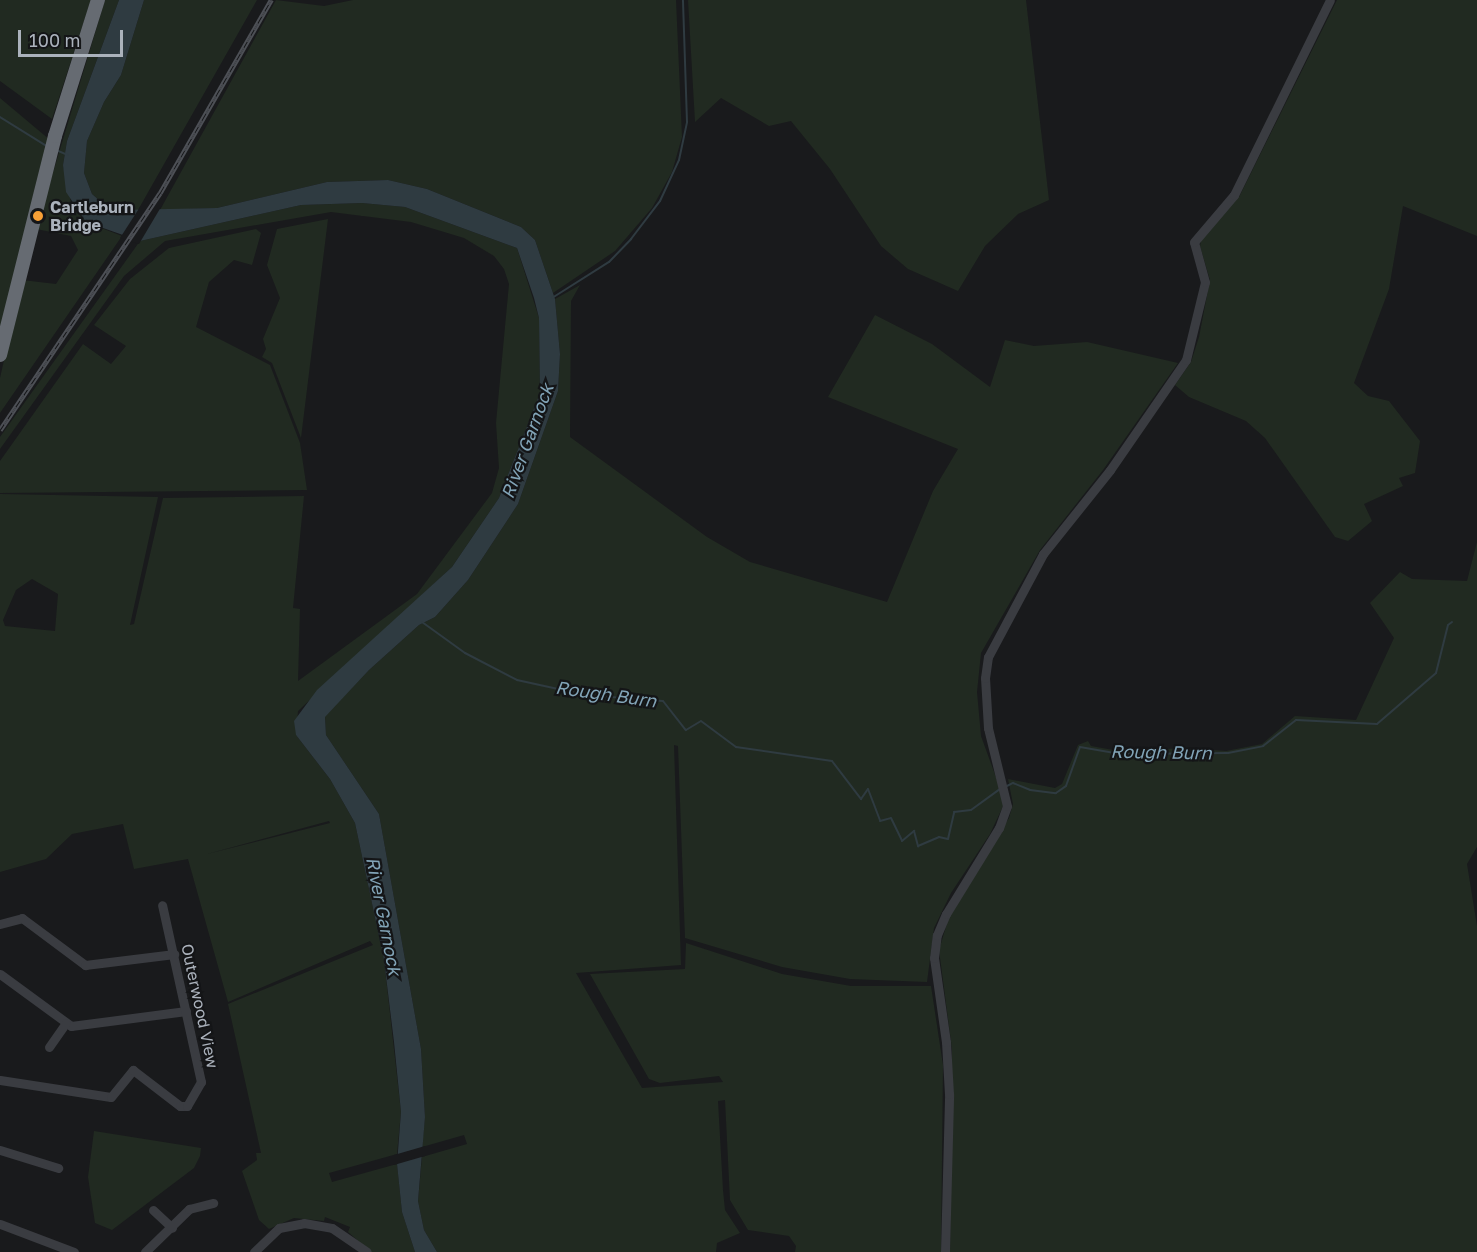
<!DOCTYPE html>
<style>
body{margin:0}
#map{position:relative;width:1477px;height:1252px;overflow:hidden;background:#191a1c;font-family:"Golos Text",sans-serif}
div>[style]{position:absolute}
.green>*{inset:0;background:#212a21}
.water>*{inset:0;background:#2f3b41}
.pier>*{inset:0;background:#191a1c}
.stream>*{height:2px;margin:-1px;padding:0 1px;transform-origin:1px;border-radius:1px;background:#2f3b41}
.minor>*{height:9px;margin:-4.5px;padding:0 4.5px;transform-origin:4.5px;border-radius:4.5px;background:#3a3c41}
.highway>*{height:14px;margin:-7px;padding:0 7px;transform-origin:7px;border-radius:7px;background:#666b72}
.rail>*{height:4.5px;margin-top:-2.25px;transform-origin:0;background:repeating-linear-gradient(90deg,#141517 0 7px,#4d5056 0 14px);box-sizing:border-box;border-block:2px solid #4d5056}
.dots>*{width:16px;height:16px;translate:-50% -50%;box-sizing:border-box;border:3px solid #141517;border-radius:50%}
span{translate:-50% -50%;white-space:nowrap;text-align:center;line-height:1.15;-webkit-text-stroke:4.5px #141517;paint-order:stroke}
.poi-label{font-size:16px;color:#abb2bc;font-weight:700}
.left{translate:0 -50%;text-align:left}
.street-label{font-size:16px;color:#abb2bc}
.water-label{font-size:18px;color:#82a4b7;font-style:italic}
.scale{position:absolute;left:18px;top:30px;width:105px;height:27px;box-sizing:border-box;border:3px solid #abb2bc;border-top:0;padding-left:8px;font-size:18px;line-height:21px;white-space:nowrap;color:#abb2bc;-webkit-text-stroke:4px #141517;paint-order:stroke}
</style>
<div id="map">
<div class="green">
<div style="clip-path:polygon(0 0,91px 0,52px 119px,0 81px)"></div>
<div style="clip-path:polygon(105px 0,119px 0,67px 141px,63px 165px,72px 207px,86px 222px,122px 236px,0 413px,0 378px,22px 280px,56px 284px,78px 250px,71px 236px,36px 229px)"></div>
<div style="clip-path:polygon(144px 0,257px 0,138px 210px,120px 210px,107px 207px,92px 194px,84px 173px,87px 141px,104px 102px,121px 75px)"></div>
<div style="clip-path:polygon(276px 0,324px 6px,353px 0,676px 0,682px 137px,672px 172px,652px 208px,615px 251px,553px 293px,535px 240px,521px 227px,427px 189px,388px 180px,327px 182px,217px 208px,160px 210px)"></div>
<div style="clip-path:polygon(688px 0,1026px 0,1049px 200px,1018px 214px,985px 246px,958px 291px,908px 269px,881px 246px,830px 169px,791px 121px,769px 126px,721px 98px,695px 122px)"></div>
<div style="clip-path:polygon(1337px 0,1477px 0,1477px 236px,1403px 206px,1389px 289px,1354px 383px,1368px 396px,1389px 401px,1420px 441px,1415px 473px,1399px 478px,1403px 486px,1364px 504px,1372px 521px,1348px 541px,1335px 537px,1265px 438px,1246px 421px,1189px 397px,1175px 385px,1191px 362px,1199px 337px,1210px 280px,1200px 246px,1202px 236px,1239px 197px)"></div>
<div style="clip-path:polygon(0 98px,50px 140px,0 341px)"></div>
<div style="clip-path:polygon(evenodd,362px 203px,405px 207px,517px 248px,539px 318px,540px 393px,499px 498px,452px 567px,298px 711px,296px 735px,330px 779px,355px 823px,384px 960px,401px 1112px,397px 1154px,329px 1173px,332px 1182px,397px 1164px,402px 1212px,415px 1252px,371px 1252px,348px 1232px,350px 1227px,325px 1217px,324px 1221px,294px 1218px,269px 1229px,259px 1220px,242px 1171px,257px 1160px,256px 1153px,261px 1153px,228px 1004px,373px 945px,370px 941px,228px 1002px,188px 859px,134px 869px,123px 824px,72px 834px,46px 859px,0 872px,0 494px,158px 497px,130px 625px,134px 624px,163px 498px,304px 496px,293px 608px,300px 609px,298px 681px,417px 594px,492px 493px,499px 468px,496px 423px,509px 284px,504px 269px,494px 256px,464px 238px,411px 222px,331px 212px,165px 241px,124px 276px,0 449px,0 437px,140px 241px,301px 205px,362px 203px,32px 579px,58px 594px,55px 631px,5px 626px,3px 620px,16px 590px,32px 579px,362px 203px,329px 821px,330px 823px,207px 854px,329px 821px)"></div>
<div style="clip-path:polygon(328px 219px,301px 438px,272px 363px,262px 357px,266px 349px,263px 339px,280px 298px,267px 265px,277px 229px)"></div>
<div style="clip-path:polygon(256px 229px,261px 233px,252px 265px,234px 260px,209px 282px,196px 327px,270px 365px,300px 443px,307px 490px,0 493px,0 461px,83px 344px,111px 364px,126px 346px,94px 325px,130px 279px,169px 248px)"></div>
<div style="clip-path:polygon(580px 285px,571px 301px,570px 437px,707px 537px,750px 562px,887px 602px,933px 491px,958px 449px,828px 397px,875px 315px,932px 344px,990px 387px,1005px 340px,1034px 346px,1087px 342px,1178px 363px,1103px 470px,1040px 550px,981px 653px,977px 692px,981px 736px,1005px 802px,990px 834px,951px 893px,934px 928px,927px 982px,850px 979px,782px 967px,685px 938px,678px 746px,674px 745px,681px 965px,576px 973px,642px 1088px,723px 1082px,719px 1076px,660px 1083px,649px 1079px,590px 974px,685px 969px,686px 943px,782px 974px,851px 986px,931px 986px,943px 1065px,941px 1252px,795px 1252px,796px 1246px,789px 1236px,748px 1230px,730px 1200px,725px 1100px,718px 1101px,723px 1190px,725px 1210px,740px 1233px,717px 1243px,716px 1252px,437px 1252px,424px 1230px,418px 1201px,422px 1157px,467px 1144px,464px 1135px,422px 1147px,425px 1117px,421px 1049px,379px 814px,326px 735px,325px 716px,369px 670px,419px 625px,435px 617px,468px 580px,518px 504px,558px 391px,560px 354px,555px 299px)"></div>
<div style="clip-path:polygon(1477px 542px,1477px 847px,1467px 864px,1477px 926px,1477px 1252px,950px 1252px,952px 1049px,939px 950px,951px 910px,1009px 818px,1013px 804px,1008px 779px,1055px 788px,1062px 784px,1078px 745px,1088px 741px,1091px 746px,1119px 751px,1186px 748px,1226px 751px,1262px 744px,1295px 716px,1356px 720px,1394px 638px,1370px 603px,1400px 572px,1412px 579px,1467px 581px)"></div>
<div style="clip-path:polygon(94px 1131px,201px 1148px,200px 1156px,194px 1168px,112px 1230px,95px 1223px,88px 1177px)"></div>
</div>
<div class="water">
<div style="clip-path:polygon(119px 0,144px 0,121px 75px,104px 102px,87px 141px,84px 173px,92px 194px,107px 207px,121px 210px,217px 208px,327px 182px,388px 180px,427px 189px,521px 227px,535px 240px,555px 299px,560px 354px,558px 391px,518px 504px,468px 580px,435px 617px,419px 625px,369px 670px,325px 717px,326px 735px,379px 814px,421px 1049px,425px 1117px,418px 1201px,424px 1230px,437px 1252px,415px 1252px,402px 1212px,397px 1164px,401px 1112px,394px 1042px,384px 960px,355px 823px,330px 779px,296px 735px,294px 721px,317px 690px,452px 567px,499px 498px,540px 393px,539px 318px,534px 298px,517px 248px,405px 207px,362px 203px,301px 205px,140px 241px,86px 222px,66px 192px,63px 165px,67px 141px)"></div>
</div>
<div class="pier">
<div style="clip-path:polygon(140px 207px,161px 207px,139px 244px,120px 238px)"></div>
<div style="clip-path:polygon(425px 1146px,425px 1156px,394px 1165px,394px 1155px)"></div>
</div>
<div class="stream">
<div style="left:0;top:117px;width:57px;rotate:32deg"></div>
<div style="left:56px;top:150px;width:13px;rotate:23deg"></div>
<div style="left:552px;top:298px;width:67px;rotate:-32.3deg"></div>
<div style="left:609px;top:262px;width:32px;rotate:-46deg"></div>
<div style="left:631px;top:239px;width:48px;rotate:-52.7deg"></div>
<div style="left:660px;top:201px;width:45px;rotate:-65.1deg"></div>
<div style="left:679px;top:160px;width:39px;rotate:-78deg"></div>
<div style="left:687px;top:122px;width:122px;rotate:-91.9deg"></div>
<div style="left:422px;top:622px;width:53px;rotate:35.8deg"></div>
<div style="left:465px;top:653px;width:59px;rotate:27.4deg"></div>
<div style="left:517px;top:680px;width:70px;rotate:12.4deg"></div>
<div style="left:585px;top:695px;width:78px;rotate:4.4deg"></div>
<div style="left:663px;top:701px;width:37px;rotate:52deg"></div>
<div style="left:686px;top:730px;width:17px;rotate:-31deg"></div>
<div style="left:701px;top:721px;width:44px;rotate:36.6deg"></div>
<div style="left:736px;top:747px;width:97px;rotate:8.3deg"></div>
<div style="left:832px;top:761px;width:48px;rotate:52.7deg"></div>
<div style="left:861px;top:799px;width:12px;rotate:-55deg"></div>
<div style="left:868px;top:789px;width:34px;rotate:69deg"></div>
<div style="left:880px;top:821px;width:11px;rotate:-15deg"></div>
<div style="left:891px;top:818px;width:25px;rotate:64deg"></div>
<div style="left:902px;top:841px;width:16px;rotate:-40deg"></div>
<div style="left:914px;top:831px;width:16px;rotate:75deg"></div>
<div style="left:918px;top:846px;width:23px;rotate:-23deg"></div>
<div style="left:939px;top:837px;width:9px;rotate:13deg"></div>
<div style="left:948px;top:839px;width:28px;rotate:-77deg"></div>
<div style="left:954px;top:812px;width:17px;rotate:-7deg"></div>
<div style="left:971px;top:810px;width:36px;rotate:-36deg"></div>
<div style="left:1005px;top:787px;width:9px;rotate:-27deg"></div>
<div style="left:1013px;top:783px;width:18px;rotate:22deg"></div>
<div style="left:1030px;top:790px;width:26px;rotate:7deg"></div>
<div style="left:1056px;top:793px;width:12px;rotate:-35deg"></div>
<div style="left:1066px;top:786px;width:41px;rotate:-70.3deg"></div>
<div style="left:1080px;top:747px;width:41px;rotate:9.9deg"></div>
<div style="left:1120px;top:754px;width:108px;rotate:-0.5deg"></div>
<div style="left:1228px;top:753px;width:36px;rotate:-11deg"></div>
<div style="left:1263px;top:746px;width:42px;rotate:-38.2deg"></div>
<div style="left:1296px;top:720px;width:81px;rotate:2.8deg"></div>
<div style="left:1377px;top:724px;width:78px;rotate:-40.8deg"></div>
<div style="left:1436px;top:673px;width:49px;rotate:-76deg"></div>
<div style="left:1448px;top:625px;width:5px;rotate:-37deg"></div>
</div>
<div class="minor">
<div style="left:0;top:924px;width:23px;rotate:-15deg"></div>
<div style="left:22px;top:918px;width:79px;rotate:36.7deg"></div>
<div style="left:85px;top:965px;width:90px;rotate:-7deg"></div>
<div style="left:0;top:974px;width:88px;rotate:36.2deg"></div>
<div style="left:71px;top:1026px;width:116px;rotate:-7.4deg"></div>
<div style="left:49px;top:1047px;width:29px;rotate:-55deg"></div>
<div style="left:0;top:1080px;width:112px;rotate:8.7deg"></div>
<div style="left:111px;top:1097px;width:35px;rotate:-51deg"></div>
<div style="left:133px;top:1070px;width:59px;rotate:37.5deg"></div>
<div style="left:180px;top:1106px;width:7px"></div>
<div style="left:187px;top:1106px;width:28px;rotate:-60deg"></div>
<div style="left:201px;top:1082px;width:181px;rotate:-102.4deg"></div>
<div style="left:0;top:1150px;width:61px;rotate:17.2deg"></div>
<div style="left:153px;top:1210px;width:26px;rotate:43deg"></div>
<div style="left:0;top:1224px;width:79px;rotate:20.7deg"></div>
<div style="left:145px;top:1252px;width:62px;rotate:-44.3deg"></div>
<div style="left:189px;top:1209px;width:25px;rotate:-14deg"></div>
<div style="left:254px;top:1252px;width:35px;rotate:-44deg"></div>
<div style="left:279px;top:1228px;width:25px;rotate:-11deg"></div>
<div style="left:304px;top:1223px;width:28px;rotate:10deg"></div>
<div style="left:332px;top:1228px;width:42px;rotate:34.4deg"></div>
<div style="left:945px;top:1252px;width:158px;rotate:-88.5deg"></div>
<div style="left:949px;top:1094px;width:52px;rotate:-93.3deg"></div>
<div style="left:946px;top:1042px;width:85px;rotate:-98.1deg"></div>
<div style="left:934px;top:958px;width:23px;rotate:-83deg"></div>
<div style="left:937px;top:935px;width:23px;rotate:-67deg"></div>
<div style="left:946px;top:914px;width:101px;rotate:-58.4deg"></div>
<div style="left:999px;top:828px;width:23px;rotate:-70deg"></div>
<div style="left:1007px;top:806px;width:80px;rotate:-103.7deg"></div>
<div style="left:988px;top:728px;width:50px;rotate:-93.4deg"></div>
<div style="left:985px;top:678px;width:21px;rotate:-82deg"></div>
<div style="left:988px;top:657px;width:117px;rotate:-61.9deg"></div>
<div style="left:1043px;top:554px;width:107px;rotate:-51.4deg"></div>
<div style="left:1110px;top:470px;width:134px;rotate:-55.4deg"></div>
<div style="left:1186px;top:360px;width:80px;rotate:-76.3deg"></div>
<div style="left:1205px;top:282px;width:41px;rotate:-105.4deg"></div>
<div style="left:1194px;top:242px;width:62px;rotate:-49.6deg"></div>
<div style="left:1234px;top:195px;width:217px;rotate:-63.8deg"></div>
</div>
<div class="highway">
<div style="left:0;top:355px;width:226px;rotate:-75.9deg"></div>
<div style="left:55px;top:136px;width:143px;rotate:-72.5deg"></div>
</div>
<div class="rail">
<div style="left:0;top:430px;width:286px;rotate:-56deg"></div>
<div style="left:160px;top:193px;width:223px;rotate:-60.1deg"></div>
</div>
<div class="dots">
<div style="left:38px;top:216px;background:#f8a036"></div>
</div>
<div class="poi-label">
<span class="left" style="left:50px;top:216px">Cartleburn<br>Bridge</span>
</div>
<div class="street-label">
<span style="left:200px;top:1006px;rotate:78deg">Outerwood View</span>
</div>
<div class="water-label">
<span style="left:527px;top:441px;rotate:-70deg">River Garnock</span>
<span style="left:606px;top:694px;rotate:8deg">Rough Burn</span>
<span style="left:1161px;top:752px;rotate:1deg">Rough Burn</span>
<span style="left:384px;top:916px;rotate:79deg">River Garnock</span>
</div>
<div class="scale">100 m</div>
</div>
